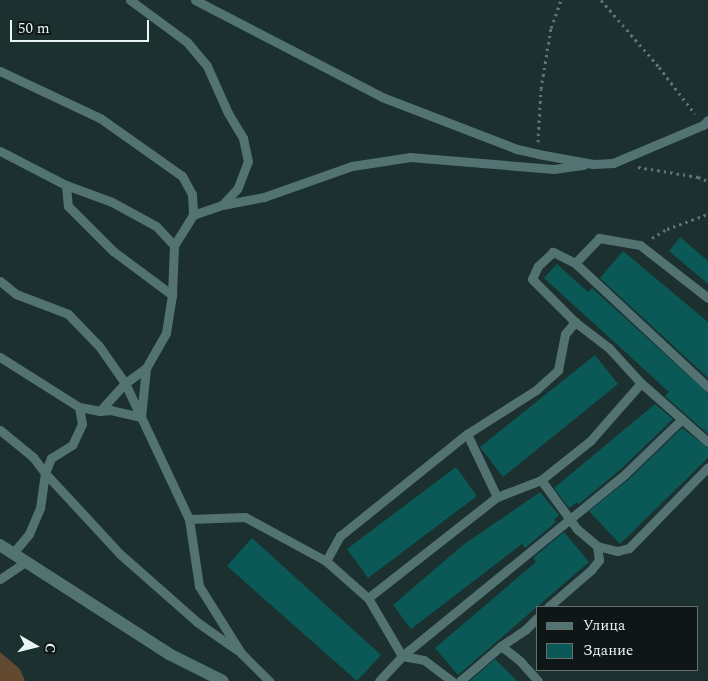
<!DOCTYPE html>
<meta charset="utf-8">
<style>
body{margin:0}
#map{position:relative;width:708px;height:681px;overflow:hidden;background:#1c3030;font-family:Spectral,serif}
div>[style]{position:absolute}
.green>*{inset:0;background:#63492f}
.building>*{inset:0;background:#0a5957}
.path>*{height:3px;margin-top:-1.5px;transform-origin:0;background:repeating-linear-gradient(90deg,#627373 0 2.5px,transparent 0 6.5px)}
.lane>*{height:9px;margin:-4.5px;padding:0 4.5px;transform-origin:4.5px;border-radius:4.5px;background:#527372}
.street>*{height:12px;margin:-6px;padding:0 6px;transform-origin:6px;border-radius:6px;background:#527372}
span{translate:-50% -50%;white-space:nowrap;text-align:center;line-height:1.15;-webkit-text-stroke:4.5px #0e1616;paint-order:stroke}
.legend{position:absolute;left:536px;top:606px;width:162px;height:65px;box-sizing:border-box;background:#0e1616;border:1px solid #666f6f;margin:0;padding:6px 9px;list-style:none;font-size:15px;color:#e9f5f4}
.legend li{display:flex;align-items:center;gap:10px;height:25px}
.legend b{width:25px;border:1px solid #666f6f}
.north{position:absolute;left:10px;top:621px;width:50px;height:50px;-webkit-text-stroke:4px #0e1616;paint-order:stroke;rotate:98deg;font-size:14px;font-weight:700;line-height:20px;text-align:center;color:#e9f5f4}
.north::after{content:'';display:block;margin:auto;width:18px;height:22px;background:#e9f5f4;clip-path:polygon(50% 0,100% 100%,50% 72%,0 100%)}
.scale{position:absolute;left:10px;top:20px;width:139px;height:22px;box-sizing:border-box;border:2px solid #e9f5f4;border-top:0;padding-left:6px;font-size:15px;line-height:18px;white-space:nowrap;color:#e9f5f4;-webkit-text-stroke:4px #0e1616;paint-order:stroke}
</style>
<div id="map">
<div class="green">
<div style="clip-path:polygon(0 652px,20px 669px,25px 681px,0 681px)"></div>
</div>
<div class="building">
<div style="clip-path:polygon(680px 237px,708px 261px,708px 284px,669px 251px)"></div>
<div style="clip-path:polygon(623px 251px,708px 322px,708px 378px,600px 278px)"></div>
<div style="clip-path:polygon(557px 264px,588px 292px,592px 288px,708px 393px,708px 434px,665px 396px,669px 392px,544px 278px)"></div>
<div style="clip-path:polygon(595px 355px,618px 384px,503px 477px,480px 447px)"></div>
<div style="clip-path:polygon(655px 404px,673px 419px,621px 469px,579px 504px,577px 502px,569px 508px,554px 488px)"></div>
<div style="clip-path:polygon(682px 428px,708px 448px,708px 458px,620px 544px,589px 511px,629px 479px)"></div>
<div style="clip-path:polygon(456px 467px,477px 496px,368px 578px,347px 549px)"></div>
<div style="clip-path:polygon(540px 492px,559px 515px,554px 520px,556px 522px,525px 548px,522px 544px,411px 629px,393px 605px,463px 545px)"></div>
<div style="clip-path:polygon(564px 532px,589px 562px,458px 675px,435px 648px,536px 562px,533px 558px)"></div>
<div style="clip-path:polygon(252px 538px,381px 655px,357px 681px,227px 566px)"></div>
<div style="clip-path:polygon(495px 659px,517px 681px,470px 681px)"></div>
</div>
<div class="path">
<div style="left:601px;top:0;width:89px;rotate:49.1deg"></div>
<div style="left:659px;top:67px;width:59px;rotate:52.5deg"></div>
<div style="left:538px;top:142px;width:53px;rotate:-86.8deg"></div>
<div style="left:541px;top:89px;width:62px;rotate:-80.7deg"></div>
<div style="left:551px;top:28px;width:30px;rotate:-70deg"></div>
<div style="left:638px;top:167px;width:61px;rotate:9.5deg"></div>
<div style="left:698px;top:177px;width:11px;rotate:22deg"></div>
<div style="left:652px;top:238px;width:17px;rotate:-31deg"></div>
<div style="left:667px;top:229px;width:44px;rotate:-20.1deg"></div>
</div>
<div class="lane">
<div style="left:130px;top:0;width:71px;rotate:36.4deg"></div>
<div style="left:187px;top:42px;width:31px;rotate:50deg"></div>
<div style="left:207px;top:66px;width:51px;rotate:65.9deg"></div>
<div style="left:228px;top:113px;width:29px;rotate:59deg"></div>
<div style="left:243px;top:138px;width:24px;rotate:78deg"></div>
<div style="left:248px;top:161px;width:30px;rotate:111deg"></div>
<div style="left:237px;top:189px;width:22px;rotate:133deg"></div>
<div style="left:222px;top:205px;width:31px;rotate:161deg"></div>
<div style="left:195px;top:0;width:211px;rotate:27.4deg"></div>
<div style="left:382px;top:97px;width:145px;rotate:21.1deg"></div>
<div style="left:517px;top:149px;width:22px;rotate:13deg"></div>
<div style="left:538px;top:154px;width:56px;rotate:10.3deg"></div>
<div style="left:593px;top:164px;width:20px;rotate:-3deg"></div>
<div style="left:613px;top:163px;width:98px;rotate:-22.9deg"></div>
<div style="left:703px;top:125px;width:7px;rotate:-45deg"></div>
<div style="left:0;top:71px;width:110px;rotate:25.2deg"></div>
<div style="left:100px;top:118px;width:100px;rotate:35.3deg"></div>
<div style="left:182px;top:176px;width:21px;rotate:61deg"></div>
<div style="left:192px;top:194px;width:21px;rotate:87deg"></div>
<div style="left:193px;top:215px;width:36px;rotate:122deg"></div>
<div style="left:174px;top:245px;width:50px;rotate:92.3deg"></div>
<div style="left:172px;top:295px;width:38px;rotate:99deg"></div>
<div style="left:166px;top:333px;width:40px;rotate:119.7deg"></div>
<div style="left:146px;top:368px;width:26px;rotate:144deg"></div>
<div style="left:125px;top:383px;width:38px;rotate:132deg"></div>
<div style="left:100px;top:411px;width:21px;rotate:-169deg"></div>
<div style="left:79px;top:407px;width:17px;rotate:80deg"></div>
<div style="left:82px;top:424px;width:23px;rotate:115deg"></div>
<div style="left:72px;top:445px;width:25px;rotate:148deg"></div>
<div style="left:51px;top:458px;width:16px;rotate:112deg"></div>
<div style="left:45px;top:473px;width:35px;rotate:98deg"></div>
<div style="left:40px;top:508px;width:28px;rotate:113deg"></div>
<div style="left:29px;top:534px;width:25px;rotate:130deg"></div>
<div style="left:0;top:151px;width:74px;rotate:27.3deg"></div>
<div style="left:66px;top:185px;width:21px;rotate:85deg"></div>
<div style="left:68px;top:206px;width:64px;rotate:45deg"></div>
<div style="left:113px;top:251px;width:74px;rotate:36.7deg"></div>
<div style="left:66px;top:185px;width:49px;rotate:20.3deg"></div>
<div style="left:112px;top:202px;width:50px;rotate:28.6deg"></div>
<div style="left:156px;top:226px;width:26px;rotate:47deg"></div>
<div style="left:222px;top:205px;width:43px;rotate:-10.8deg"></div>
<div style="left:264px;top:197px;width:93px;rotate:-19.4deg"></div>
<div style="left:352px;top:166px;width:59px;rotate:-8.8deg"></div>
<div style="left:410px;top:157px;width:144px;rotate:4.8deg"></div>
<div style="left:554px;top:169px;width:30px;rotate:-8deg"></div>
<div style="left:575px;top:263px;width:35px;rotate:-46deg"></div>
<div style="left:599px;top:238px;width:42px;rotate:9.7deg"></div>
<div style="left:640px;top:245px;width:86px;rotate:37.9deg"></div>
<div style="left:0;top:281px;width:21px;rotate:39deg"></div>
<div style="left:16px;top:294px;width:56px;rotate:21deg"></div>
<div style="left:68px;top:314px;width:45px;rotate:45.9deg"></div>
<div style="left:99px;top:346px;width:45px;rotate:54.9deg"></div>
<div style="left:125px;top:383px;width:38px;rotate:65deg"></div>
<div style="left:141px;top:417px;width:31px;rotate:-167deg"></div>
<div style="left:111px;top:410px;width:11px;rotate:175deg"></div>
<div style="left:0;top:357px;width:93px;rotate:32.3deg"></div>
<div style="left:146px;top:368px;width:49px;rotate:95.8deg"></div>
<div style="left:141px;top:417px;width:113px;rotate:64.8deg"></div>
<div style="left:189px;top:519px;width:68px;rotate:81.5deg"></div>
<div style="left:199px;top:586px;width:79px;rotate:57.9deg"></div>
<div style="left:241px;top:653px;width:40px;rotate:45deg"></div>
<div style="left:641px;top:383px;width:77px;rotate:131.3deg"></div>
<div style="left:590px;top:441px;width:63px;rotate:141.5deg"></div>
<div style="left:541px;top:480px;width:61px;rotate:53.7deg"></div>
<div style="left:577px;top:529px;width:26px;rotate:40deg"></div>
<div style="left:597px;top:546px;width:21px;rotate:14deg"></div>
<div style="left:617px;top:551px;width:12px;rotate:-14deg"></div>
<div style="left:629px;top:548px;width:113px;rotate:-45.7deg"></div>
<div style="left:708px;top:387px;width:182px;rotate:-137deg"></div>
<div style="left:575px;top:263px;width:25px;rotate:-153deg"></div>
<div style="left:553px;top:252px;width:21px;rotate:137deg"></div>
<div style="left:538px;top:266px;width:14px;rotate:115deg"></div>
<div style="left:532px;top:279px;width:61px;rotate:45deg"></div>
<div style="left:575px;top:322px;width:43px;rotate:37.4deg"></div>
<div style="left:609px;top:348px;width:47px;rotate:47.6deg"></div>
<div style="left:641px;top:383px;width:89px;rotate:41.4deg"></div>
<div style="left:0;top:430px;width:43px;rotate:39.3deg"></div>
<div style="left:33px;top:457px;width:20px;rotate:53deg"></div>
<div style="left:45px;top:473px;width:110px;rotate:47.2deg"></div>
<div style="left:120px;top:554px;width:103px;rotate:41.4deg"></div>
<div style="left:197px;top:622px;width:49px;rotate:35deg"></div>
<div style="left:467px;top:434px;width:70px;rotate:64.5deg"></div>
<div style="left:189px;top:519px;width:56px;rotate:-2deg"></div>
<div style="left:245px;top:517px;width:92px;rotate:28.5deg"></div>
<div style="left:326px;top:561px;width:56px;rotate:41.4deg"></div>
<div style="left:368px;top:598px;width:67px;rotate:59.6deg"></div>
<div style="left:402px;top:656px;width:22px;rotate:10deg"></div>
<div style="left:424px;top:660px;width:35px;rotate:37deg"></div>
<div style="left:326px;top:561px;width:29px;rotate:-61deg"></div>
<div style="left:340px;top:536px;width:163px;rotate:-38.8deg"></div>
<div style="left:467px;top:434px;width:82px;rotate:-32.5deg"></div>
<div style="left:536px;top:390px;width:30px;rotate:-42deg"></div>
<div style="left:558px;top:370px;width:37px;rotate:-79deg"></div>
<div style="left:565px;top:334px;width:16px;rotate:-50deg"></div>
<div style="left:0;top:579px;width:32px;rotate:-34deg"></div>
<div style="left:368px;top:598px;width:164px;rotate:-38.1deg"></div>
<div style="left:497px;top:497px;width:47px;rotate:-21.1deg"></div>
<div style="left:548px;top:607px;width:57px;rotate:-40.7deg"></div>
<div style="left:591px;top:570px;width:13px;rotate:-51deg"></div>
<div style="left:599px;top:560px;width:14px;rotate:-98deg"></div>
<div style="left:501px;top:646px;width:29px;rotate:-34deg"></div>
<div style="left:525px;top:630px;width:17px;rotate:-45deg"></div>
<div style="left:379px;top:681px;width:34px;rotate:-47deg"></div>
<div style="left:402px;top:656px;width:288px;rotate:-39.2deg"></div>
<div style="left:625px;top:474px;width:79px;rotate:-44deg"></div>
<div style="left:460px;top:681px;width:54px;rotate:-40.5deg"></div>
<div style="left:501px;top:646px;width:24px;rotate:38deg"></div>
<div style="left:520px;top:661px;width:27px;rotate:48deg"></div>
</div>
<div class="street">
<div style="left:0;top:545px;width:201px;rotate:32.8deg"></div>
<div style="left:169px;top:654px;width:60px;rotate:26.6deg"></div>
</div>
<ul class="legend">
<li><b style="height:6px;background:#527372"></b>Улица</li>
<li><b style="height:14px;background:#0a5957"></b>Здание</li>
</ul>
<div class="north">С</div>
<div class="scale">50 m</div>
</div>
